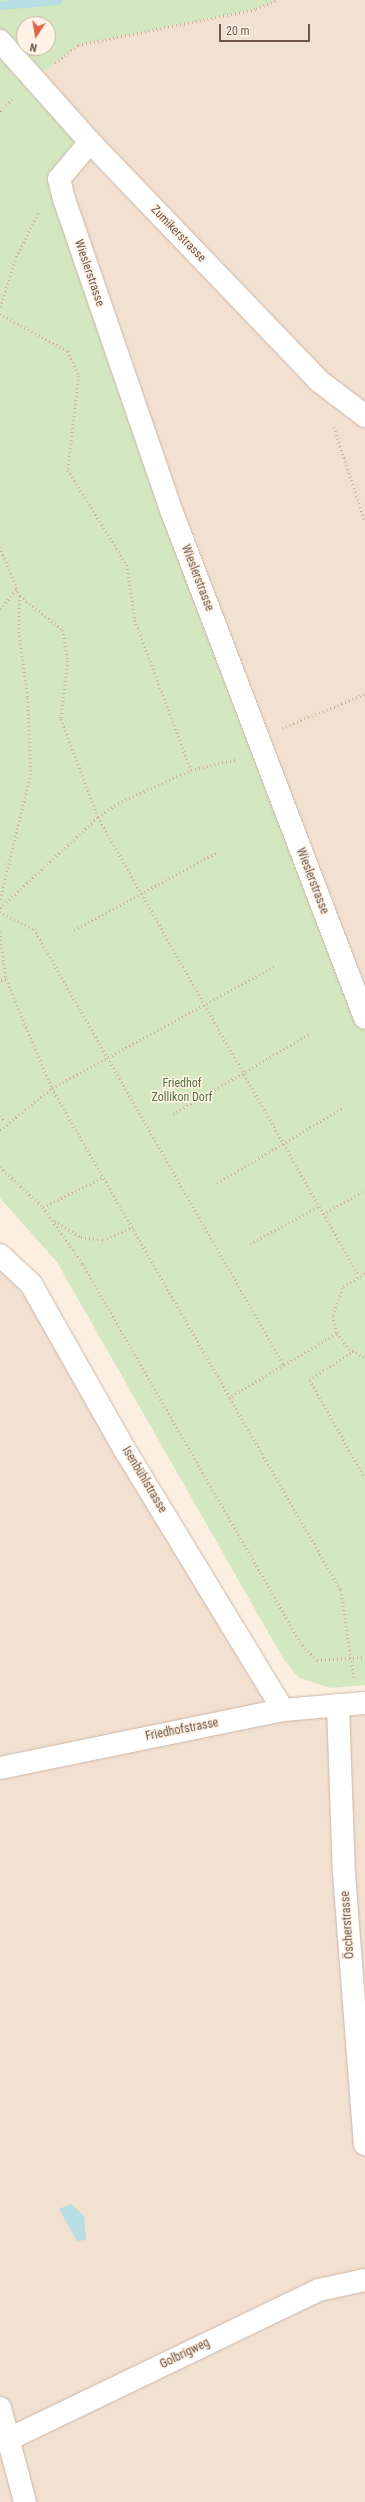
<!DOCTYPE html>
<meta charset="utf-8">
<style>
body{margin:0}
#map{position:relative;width:365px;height:2502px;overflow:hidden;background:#fbefe1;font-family:"Roboto Condensed",sans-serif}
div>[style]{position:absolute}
.residential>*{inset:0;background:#f2e0d0}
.green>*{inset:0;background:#d3e7c0}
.water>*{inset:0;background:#b7dfe3}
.stream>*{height:9px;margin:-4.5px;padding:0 4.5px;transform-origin:4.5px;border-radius:4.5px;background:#b7dfe3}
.path>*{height:2.5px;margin-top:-1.25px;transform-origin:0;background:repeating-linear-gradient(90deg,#d3af9e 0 1px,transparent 0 4px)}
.roads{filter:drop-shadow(0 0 1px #cab6a8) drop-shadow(0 0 1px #cab6a8)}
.minor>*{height:22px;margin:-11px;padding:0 11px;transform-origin:11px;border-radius:11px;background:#fff}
span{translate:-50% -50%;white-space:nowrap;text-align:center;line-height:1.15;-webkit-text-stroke:3px #fef3e6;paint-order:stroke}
.street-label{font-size:12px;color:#705549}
.park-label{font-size:12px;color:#547642}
.north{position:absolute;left:16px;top:16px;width:40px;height:40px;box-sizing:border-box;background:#fef3e6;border:1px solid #c5b4a7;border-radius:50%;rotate:192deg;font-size:11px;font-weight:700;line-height:16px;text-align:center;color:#705549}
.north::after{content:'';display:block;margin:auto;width:14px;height:18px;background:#e0624b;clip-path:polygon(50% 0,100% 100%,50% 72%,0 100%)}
.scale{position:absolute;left:219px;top:24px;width:91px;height:18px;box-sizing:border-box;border:2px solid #705549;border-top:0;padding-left:5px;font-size:12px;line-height:14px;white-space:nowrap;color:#705549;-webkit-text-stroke:3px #fef3e6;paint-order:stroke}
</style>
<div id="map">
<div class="residential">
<div style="clip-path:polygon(277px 0,365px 0,365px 1018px,301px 852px,32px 80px,78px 45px,256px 9px)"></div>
<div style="clip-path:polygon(0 1258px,29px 1286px,283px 1710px,365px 1703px,365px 2502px,0 2502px)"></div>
</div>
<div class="green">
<div style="clip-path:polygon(evenodd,0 0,277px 0,256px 9px,78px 45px,33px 80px,90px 142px,59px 179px,365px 1018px,365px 1685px,330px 1688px,299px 1678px,284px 1660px,57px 1262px,0 1198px,0 0,24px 24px,48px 24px,48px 48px,24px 48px,24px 24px)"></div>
</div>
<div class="water">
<div style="clip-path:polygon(71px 2204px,84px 2216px,86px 2240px,77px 2241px,59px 2209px)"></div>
</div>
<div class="stream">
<div style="left:1px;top:5px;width:57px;rotate:-5deg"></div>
</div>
<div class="path">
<div style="left:55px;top:63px;width:29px;rotate:-38deg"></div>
<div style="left:78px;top:45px;width:182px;rotate:-11.4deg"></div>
<div style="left:256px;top:9px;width:23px;rotate:-23deg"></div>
<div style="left:0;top:111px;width:20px;rotate:-45deg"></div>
<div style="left:0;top:307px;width:52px;rotate:-72.3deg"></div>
<div style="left:16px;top:257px;width:51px;rotate:-63.4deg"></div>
<div style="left:0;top:314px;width:77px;rotate:28.6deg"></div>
<div style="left:68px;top:351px;width:27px;rotate:66deg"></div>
<div style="left:79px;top:376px;width:95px;rotate:96.7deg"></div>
<div style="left:68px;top:470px;width:112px;rotate:58.2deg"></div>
<div style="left:127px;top:565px;width:56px;rotate:81.7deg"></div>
<div style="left:135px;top:620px;width:160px;rotate:69.5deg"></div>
<div style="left:334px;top:427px;width:99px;rotate:71.7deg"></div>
<div style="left:0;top:547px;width:53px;rotate:67.8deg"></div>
<div style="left:20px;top:596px;width:36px;rotate:92deg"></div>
<div style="left:19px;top:632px;width:67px;rotate:82.2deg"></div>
<div style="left:28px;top:698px;width:76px;rotate:87.7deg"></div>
<div style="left:31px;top:774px;width:131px;rotate:103.7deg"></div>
<div style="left:20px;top:596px;width:55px;rotate:38.3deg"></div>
<div style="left:63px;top:630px;width:31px;rotate:81deg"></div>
<div style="left:68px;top:661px;width:58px;rotate:96.9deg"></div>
<div style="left:61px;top:719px;width:105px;rotate:69.3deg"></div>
<div style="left:98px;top:817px;width:528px;rotate:60.38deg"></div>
<div style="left:0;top:609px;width:26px;rotate:-50deg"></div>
<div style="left:282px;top:728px;width:90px;rotate:-22.3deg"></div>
<div style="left:0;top:908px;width:134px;rotate:-42.9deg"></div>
<div style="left:98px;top:817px;width:24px;rotate:-35deg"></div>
<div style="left:118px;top:803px;width:80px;rotate:-24.3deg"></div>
<div style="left:191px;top:770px;width:48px;rotate:-13.2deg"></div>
<div style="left:0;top:912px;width:38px;rotate:27deg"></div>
<div style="left:34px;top:929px;width:503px;rotate:60.17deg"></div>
<div style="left:284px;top:1365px;width:63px;rotate:148.6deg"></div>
<div style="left:230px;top:1398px;width:222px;rotate:60deg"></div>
<div style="left:341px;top:1590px;width:89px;rotate:81.6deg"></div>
<div style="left:74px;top:930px;width:162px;rotate:-28.5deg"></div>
<div style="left:0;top:932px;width:47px;rotate:82.7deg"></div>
<div style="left:6px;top:979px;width:6px;rotate:162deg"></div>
<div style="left:6px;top:979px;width:118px;rotate:67.1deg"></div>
<div style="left:52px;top:1088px;width:357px;rotate:60.1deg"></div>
<div style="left:173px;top:1114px;width:158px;rotate:-30.5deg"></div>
<div style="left:0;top:1116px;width:8px;rotate:45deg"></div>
<div style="left:0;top:1130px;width:67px;rotate:-38.9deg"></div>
<div style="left:52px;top:1088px;width:254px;rotate:-28.7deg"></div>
<div style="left:0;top:1167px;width:59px;rotate:42.9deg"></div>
<div style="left:43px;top:1207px;width:70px;rotate:54.9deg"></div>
<div style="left:83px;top:1264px;width:436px;rotate:60.1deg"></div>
<div style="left:300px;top:1642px;width:25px;rotate:47deg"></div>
<div style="left:317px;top:1660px;width:48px;rotate:-3.6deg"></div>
<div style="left:217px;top:1183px;width:148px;rotate:-30.9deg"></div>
<div style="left:43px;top:1207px;width:68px;rotate:-26.2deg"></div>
<div style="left:323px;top:1214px;width:48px;rotate:-29.7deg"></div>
<div style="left:55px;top:1221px;width:31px;rotate:32deg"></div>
<div style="left:81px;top:1237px;width:22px;rotate:8deg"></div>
<div style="left:103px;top:1240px;width:34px;rotate:-23deg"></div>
<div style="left:250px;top:1244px;width:79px;rotate:-28.8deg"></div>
<div style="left:365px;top:1274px;width:26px;rotate:148deg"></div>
<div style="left:343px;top:1288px;width:30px;rotate:110deg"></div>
<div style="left:333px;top:1316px;width:17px;rotate:77deg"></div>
<div style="left:337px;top:1333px;width:20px;rotate:53deg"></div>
<div style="left:349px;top:1349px;width:18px;rotate:27deg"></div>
<div style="left:354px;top:1351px;width:53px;rotate:146.6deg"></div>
<div style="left:310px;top:1380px;width:112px;rotate:60.7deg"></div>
<div style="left:284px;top:1365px;width:62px;rotate:-31.1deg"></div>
</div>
<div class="roads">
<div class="minor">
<div style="left:0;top:41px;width:135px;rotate:48.3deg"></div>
<div style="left:90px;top:142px;width:331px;rotate:46.2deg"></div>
<div style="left:319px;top:381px;width:58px;rotate:37.3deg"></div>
<div style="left:90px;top:142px;width:48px;rotate:130deg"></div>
<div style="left:59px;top:179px;width:21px;rotate:76deg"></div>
<div style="left:64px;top:199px;width:334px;rotate:71deg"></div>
<div style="left:173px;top:515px;width:538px;rotate:69.11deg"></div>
<div style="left:0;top:1255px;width:42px;rotate:43.1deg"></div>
<div style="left:31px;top:1284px;width:191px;rotate:60.5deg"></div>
<div style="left:125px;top:1450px;width:304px;rotate:58.7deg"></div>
<div style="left:338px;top:1705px;width:168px;rotate:88deg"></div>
<div style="left:344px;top:1873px;width:272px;rotate:85.6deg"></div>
<div style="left:0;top:1768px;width:289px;rotate:-11.6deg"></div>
<div style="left:283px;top:1710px;width:82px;rotate:-4.9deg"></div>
<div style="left:0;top:2408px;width:97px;rotate:75.1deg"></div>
<div style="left:9px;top:2439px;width:344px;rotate:-25.7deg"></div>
<div style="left:319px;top:2290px;width:47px;rotate:-12.3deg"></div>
</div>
</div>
<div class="street-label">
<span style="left:178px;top:234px;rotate:46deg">Zumikerstrasse</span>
<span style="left:89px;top:273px;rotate:71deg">Wieslerstrasse</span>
<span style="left:197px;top:578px;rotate:69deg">Wieslerstrasse</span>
<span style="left:312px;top:881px;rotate:69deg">Wieslerstrasse</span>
<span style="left:144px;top:1480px;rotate:59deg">Isenbühlstrasse</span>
<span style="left:182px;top:1730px;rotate:-11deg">Friedhofstrasse</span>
<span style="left:348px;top:1925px;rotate:-94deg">Öscherstrasse</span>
<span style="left:185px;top:2354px;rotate:-26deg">Golbrigweg</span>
</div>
<div class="park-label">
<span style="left:182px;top:1091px">Friedhof<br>Zollikon Dorf</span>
</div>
<div class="north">N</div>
<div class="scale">20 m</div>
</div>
